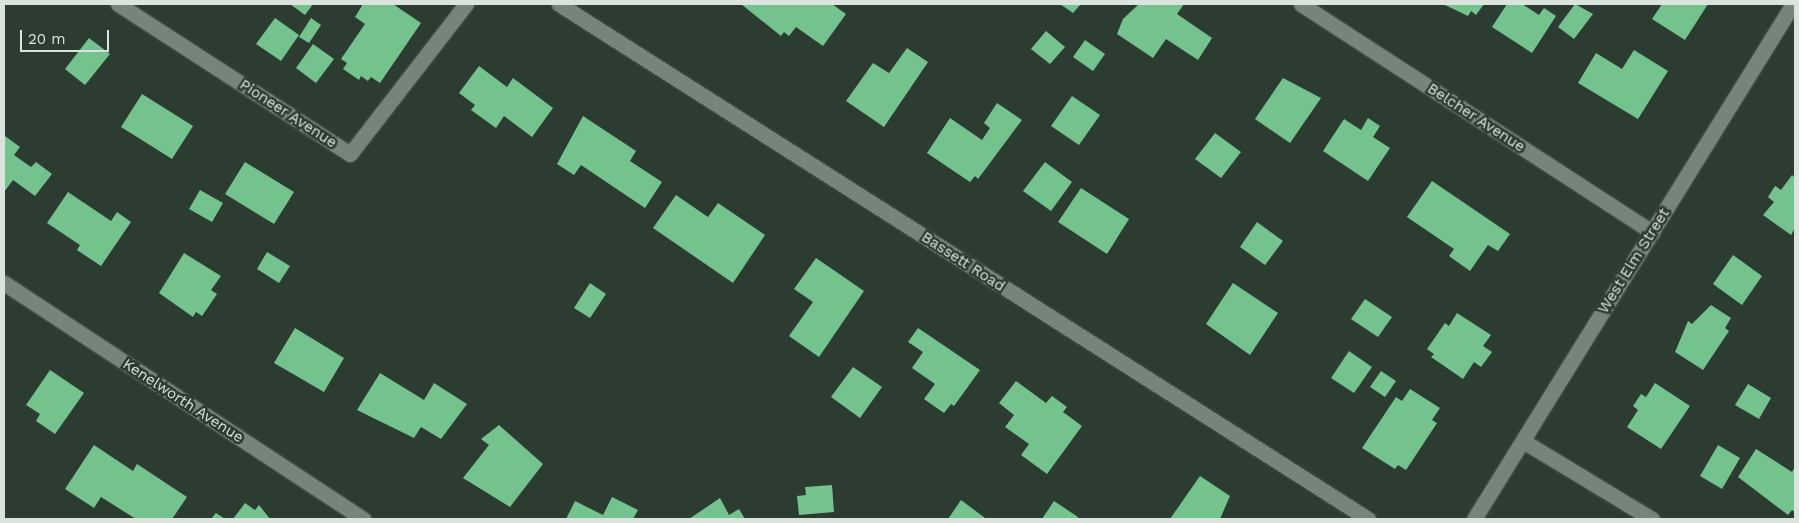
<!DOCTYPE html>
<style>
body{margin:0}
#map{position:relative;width:1799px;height:523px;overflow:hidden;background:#2d3c31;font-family:"Work Sans",sans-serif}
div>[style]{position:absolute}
.building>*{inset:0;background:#74c38e}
.roads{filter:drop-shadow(0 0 1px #4c5950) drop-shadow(0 0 1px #4c5950)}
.minor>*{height:15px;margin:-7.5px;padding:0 7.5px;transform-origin:7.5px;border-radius:7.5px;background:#758579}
span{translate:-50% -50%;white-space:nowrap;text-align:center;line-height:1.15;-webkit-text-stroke:5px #2d3c31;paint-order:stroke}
.street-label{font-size:15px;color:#dae3dc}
.frame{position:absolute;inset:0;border:5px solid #dae3dc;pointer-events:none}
.scale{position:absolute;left:20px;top:30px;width:89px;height:22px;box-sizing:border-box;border:2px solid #dae3dc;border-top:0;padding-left:6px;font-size:15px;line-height:18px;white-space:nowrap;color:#dae3dc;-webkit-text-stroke:4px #2d3c31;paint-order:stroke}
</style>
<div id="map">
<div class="building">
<div style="clip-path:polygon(290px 4px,313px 4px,305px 15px)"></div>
<div style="clip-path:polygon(363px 4px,393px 4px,421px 23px,380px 83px,371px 77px,368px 81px,361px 76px,359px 80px,343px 69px,347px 63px,341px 59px,365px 24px,355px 17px)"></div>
<div style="clip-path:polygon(741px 4px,832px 4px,846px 14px,823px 46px,796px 27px,789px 36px,784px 32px,781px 36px)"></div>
<div style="clip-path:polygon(1060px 4px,1081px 4px,1073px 13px)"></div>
<div style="clip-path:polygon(1139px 4px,1184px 4px,1177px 14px,1212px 38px,1198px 60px,1166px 39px,1153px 58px,1117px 34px,1123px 19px)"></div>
<div style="clip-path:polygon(1443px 4px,1484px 4px,1476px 15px,1471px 11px,1468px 16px)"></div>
<div style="clip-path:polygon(1507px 4px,1522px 4px,1539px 15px,1544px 8px,1556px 16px,1532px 53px,1492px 27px)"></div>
<div style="clip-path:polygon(1575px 4px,1593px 14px,1574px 39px,1558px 27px)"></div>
<div style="clip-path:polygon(1662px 4px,1708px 4px,1685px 40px,1652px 19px)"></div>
<div style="clip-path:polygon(275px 18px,299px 35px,281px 61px,256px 44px)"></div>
<div style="clip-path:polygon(311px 18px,321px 25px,309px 43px,299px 37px)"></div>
<div style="clip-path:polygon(1046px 31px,1065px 47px,1050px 64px,1031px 49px)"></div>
<div style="clip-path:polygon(89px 38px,110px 54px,85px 85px,65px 69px)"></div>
<div style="clip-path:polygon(1085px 40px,1105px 54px,1093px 71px,1073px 57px)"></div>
<div style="clip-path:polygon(313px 44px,334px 59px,316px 83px,296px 68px)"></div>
<div style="clip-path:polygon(907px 48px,928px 62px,884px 127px,846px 101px,873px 63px,889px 73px)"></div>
<div style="clip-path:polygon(1634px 50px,1668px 71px,1638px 119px,1578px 83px,1596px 53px,1622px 69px)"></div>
<div style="clip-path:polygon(479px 66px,507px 87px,513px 78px,553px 108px,532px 137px,504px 116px,496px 128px,471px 110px,475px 105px,459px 93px)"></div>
<div style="clip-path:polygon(1283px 78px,1321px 98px,1290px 143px,1255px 119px)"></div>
<div style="clip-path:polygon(142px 94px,193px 126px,172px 159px,121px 127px)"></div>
<div style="clip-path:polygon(1072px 96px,1100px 115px,1079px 145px,1051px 126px)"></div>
<div style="clip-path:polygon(997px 103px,1022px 120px,978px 179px,975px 176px,970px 182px,927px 153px,950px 118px,982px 140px,990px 128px,984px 123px)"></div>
<div style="clip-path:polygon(583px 116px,636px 151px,630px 161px,662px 182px,645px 208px,581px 165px,574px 175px,557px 164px)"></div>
<div style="clip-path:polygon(1368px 118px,1380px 126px,1373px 137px,1390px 148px,1368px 181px,1323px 151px,1344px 119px,1361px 130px)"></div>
<div style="clip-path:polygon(1215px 133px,1241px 152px,1221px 178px,1195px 159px)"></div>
<div style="clip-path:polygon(5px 136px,20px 147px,14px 155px,31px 167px,36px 162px,52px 174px,35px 196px,13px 180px,4px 192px)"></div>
<div style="clip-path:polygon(245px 162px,294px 192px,274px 224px,225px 194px)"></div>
<div style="clip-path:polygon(1045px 162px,1072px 182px,1051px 211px,1023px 191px)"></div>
<div style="clip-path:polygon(1792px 175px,1795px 178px,1795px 228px,1791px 235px,1763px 215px,1774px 202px,1768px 197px,1775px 186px,1781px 190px)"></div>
<div style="clip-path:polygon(1432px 181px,1510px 234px,1498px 251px,1488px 245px,1470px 271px,1449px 256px,1454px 249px,1407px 217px)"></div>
<div style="clip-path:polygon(1081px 188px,1129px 219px,1107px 254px,1058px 222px)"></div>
<div style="clip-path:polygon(200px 190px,223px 203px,212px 222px,189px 209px)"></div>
<div style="clip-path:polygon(68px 192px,111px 221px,117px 212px,131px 222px,101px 266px,77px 250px,80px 245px,47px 223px)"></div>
<div style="clip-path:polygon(676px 195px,708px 217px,718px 203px,765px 235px,733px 283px,653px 228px)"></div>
<div style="clip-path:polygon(1257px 222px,1283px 241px,1265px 265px,1240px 247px)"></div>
<div style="clip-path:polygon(267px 252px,290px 266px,279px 283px,257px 269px)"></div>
<div style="clip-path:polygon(184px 253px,221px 276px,211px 290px,217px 294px,202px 316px,196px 312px,193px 317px,159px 293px)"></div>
<div style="clip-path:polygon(1733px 255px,1762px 276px,1742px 305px,1713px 284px)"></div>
<div style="clip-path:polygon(816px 258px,864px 291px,819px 357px,789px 336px,813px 302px,794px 289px)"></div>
<div style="clip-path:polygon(590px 283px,606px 294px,590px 318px,574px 308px)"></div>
<div style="clip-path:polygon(1233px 283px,1278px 313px,1250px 355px,1206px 324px)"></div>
<div style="clip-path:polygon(1365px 299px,1392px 317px,1378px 337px,1351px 319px)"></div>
<div style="clip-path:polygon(1711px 305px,1731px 318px,1725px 328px,1729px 331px,1703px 370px,1675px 352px,1688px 321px,1692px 324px)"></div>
<div style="clip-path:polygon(1457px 313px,1491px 335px,1483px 346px,1492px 352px,1481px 367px,1474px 362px,1463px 379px,1431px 357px,1434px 354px,1427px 349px,1445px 323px,1449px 326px)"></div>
<div style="clip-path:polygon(295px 328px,344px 358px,324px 392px,274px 363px)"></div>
<div style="clip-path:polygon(918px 328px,980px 370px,954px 406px,951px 404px,944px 413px,924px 399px,935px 384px,912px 368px,923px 352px,908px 342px)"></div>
<div style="clip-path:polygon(1349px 351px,1372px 367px,1354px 393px,1331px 378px)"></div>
<div style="clip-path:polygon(853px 367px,882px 387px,860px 418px,831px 397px)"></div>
<div style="clip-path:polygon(50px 370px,84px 393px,55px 434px,36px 421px,40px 414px,26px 405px)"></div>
<div style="clip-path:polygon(1381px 371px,1396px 381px,1385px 397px,1370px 387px)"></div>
<div style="clip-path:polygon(380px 373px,424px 400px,434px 383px,467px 404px,441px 439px,421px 427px,414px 438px,357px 410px)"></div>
<div style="clip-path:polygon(1016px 381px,1046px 403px,1052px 396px,1067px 407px,1063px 412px,1082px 426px,1047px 474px,1021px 455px,1029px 444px,1005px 427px,1014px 415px,999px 403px)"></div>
<div style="clip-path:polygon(1655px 383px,1690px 406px,1661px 449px,1627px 427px,1638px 410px,1633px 406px,1641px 394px,1646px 397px)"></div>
<div style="clip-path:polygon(1748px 384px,1771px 398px,1759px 419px,1735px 405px)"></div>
<div style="clip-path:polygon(1410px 389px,1440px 408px,1432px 420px,1437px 423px,1406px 470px,1398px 465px,1395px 469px,1362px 448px,1396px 397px,1402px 401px)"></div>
<div style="clip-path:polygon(499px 425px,543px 464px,510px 507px,463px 478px,489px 445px,481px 439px)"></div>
<div style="clip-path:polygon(94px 445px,133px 471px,137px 464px,187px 497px,172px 519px,136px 519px,101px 497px,94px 508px,65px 489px)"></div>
<div style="clip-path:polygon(1718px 445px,1740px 458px,1722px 489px,1700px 476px)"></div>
<div style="clip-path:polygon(1756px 449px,1792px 472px,1795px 467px,1795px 512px,1792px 510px,1788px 515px,1738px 477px)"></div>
<div style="clip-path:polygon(1200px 476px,1230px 496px,1220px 519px,1170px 519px)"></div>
<div style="clip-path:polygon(832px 485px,834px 512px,799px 515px,797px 496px,806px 495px,805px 487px)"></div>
<div style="clip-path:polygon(612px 497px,638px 510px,633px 519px,566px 519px,575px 501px,603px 515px)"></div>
<div style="clip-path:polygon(720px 498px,729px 515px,739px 509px,745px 519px,689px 519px)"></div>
<div style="clip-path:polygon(961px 500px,985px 518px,984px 519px,948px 519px)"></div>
<div style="clip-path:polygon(1054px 501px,1078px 517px,1077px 519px,1042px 519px)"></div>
<div style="clip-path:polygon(245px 503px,255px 510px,259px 505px,270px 519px,233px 519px)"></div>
<div style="clip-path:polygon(216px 513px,225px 519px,211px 519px)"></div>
</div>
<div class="roads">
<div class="minor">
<div style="left:118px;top:4px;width:276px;rotate:32.9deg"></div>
<div style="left:350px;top:154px;width:190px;rotate:-52.3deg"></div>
<div style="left:559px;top:4px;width:959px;rotate:32.48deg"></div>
<div style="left:1301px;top:4px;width:419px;rotate:33deg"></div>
<div style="left:4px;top:283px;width:430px;rotate:33.3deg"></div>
<div style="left:1523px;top:441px;width:151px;rotate:31.2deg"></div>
<div style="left:1474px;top:519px;width:606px;rotate:-58.23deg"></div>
</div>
</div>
<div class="street-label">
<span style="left:288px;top:114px;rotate:33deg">Pioneer Avenue</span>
<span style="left:1476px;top:118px;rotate:33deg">Belcher Avenue</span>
<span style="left:1634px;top:261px;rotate:-58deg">West Elm Street</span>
<span style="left:963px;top:262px;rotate:33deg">Bassett Road</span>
<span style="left:183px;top:401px;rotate:33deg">Kenelworth Avenue</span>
</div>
<div class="frame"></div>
<div class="scale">20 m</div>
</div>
